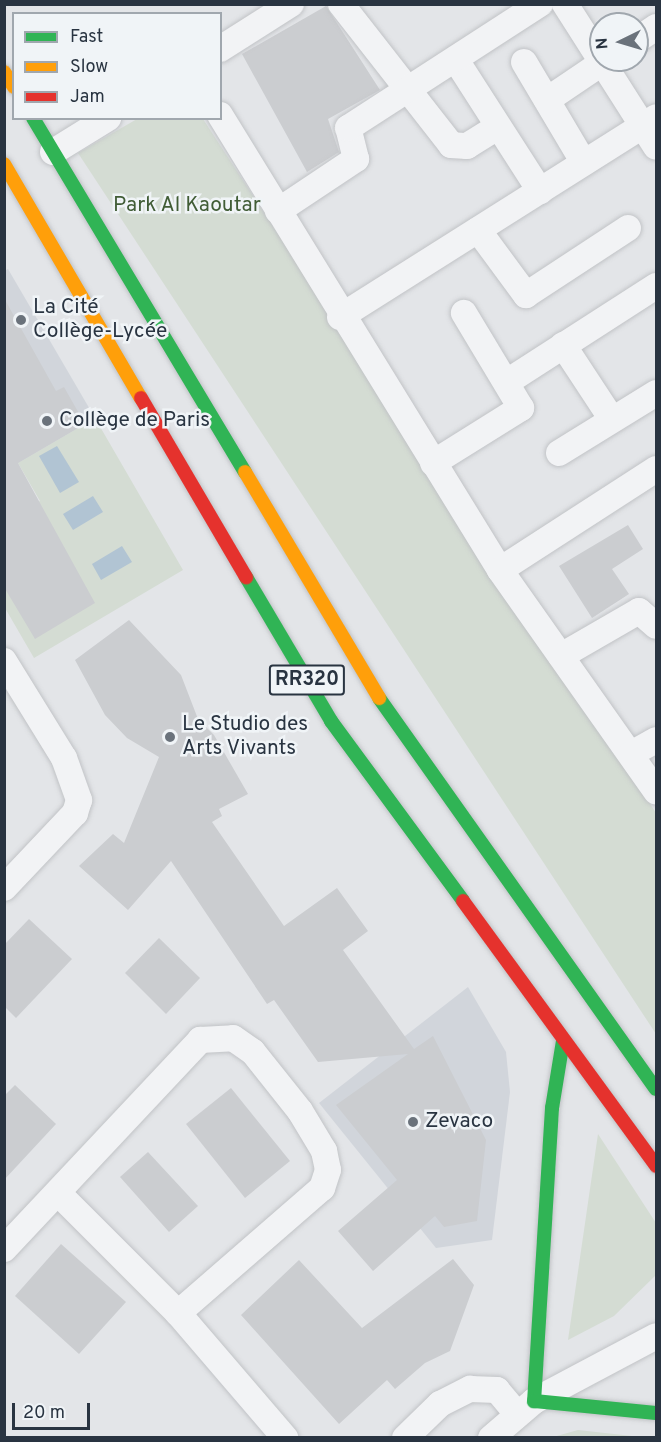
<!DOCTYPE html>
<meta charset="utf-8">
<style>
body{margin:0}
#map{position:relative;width:661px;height:1442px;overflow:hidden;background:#e3e5e8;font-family:Overpass,sans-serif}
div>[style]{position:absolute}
.built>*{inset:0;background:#d1d5db}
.green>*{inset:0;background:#d4dcd3}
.water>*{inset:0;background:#b1c4d3}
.building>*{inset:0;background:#cbcdd0}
.roads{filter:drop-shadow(0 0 2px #c1c3c6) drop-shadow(0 0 2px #c1c3c6)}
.street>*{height:26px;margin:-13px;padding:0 13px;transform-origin:13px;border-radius:13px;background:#f2f3f5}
.fast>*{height:14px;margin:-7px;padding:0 7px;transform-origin:7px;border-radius:7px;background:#30b455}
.slow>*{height:14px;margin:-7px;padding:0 7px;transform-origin:7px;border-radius:7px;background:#ff9f0a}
.jam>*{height:14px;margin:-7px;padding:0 7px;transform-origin:7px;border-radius:7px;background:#e5322d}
.dots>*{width:16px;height:16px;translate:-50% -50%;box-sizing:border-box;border:3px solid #f0f4f7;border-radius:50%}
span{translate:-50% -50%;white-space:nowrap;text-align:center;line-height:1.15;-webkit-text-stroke:5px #f0f4f7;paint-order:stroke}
.shield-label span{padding:2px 4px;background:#f0f4f7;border:2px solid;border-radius:4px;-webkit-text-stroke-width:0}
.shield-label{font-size:20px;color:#293441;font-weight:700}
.park-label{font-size:21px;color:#415d36}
.poi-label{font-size:21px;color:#293441}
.left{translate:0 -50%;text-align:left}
.frame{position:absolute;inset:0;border:6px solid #293441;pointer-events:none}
.legend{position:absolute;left:12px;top:12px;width:210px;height:108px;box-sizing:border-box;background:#f0f4f7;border:2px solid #a0a7ae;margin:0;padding:8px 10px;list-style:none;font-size:18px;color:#293441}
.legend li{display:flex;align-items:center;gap:12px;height:30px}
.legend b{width:30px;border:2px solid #a0a7ae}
.north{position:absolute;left:589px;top:12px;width:60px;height:60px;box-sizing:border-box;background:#f0f4f7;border:2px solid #a0a7ae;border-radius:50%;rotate:265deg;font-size:16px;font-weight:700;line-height:24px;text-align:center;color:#293441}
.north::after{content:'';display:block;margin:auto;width:21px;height:27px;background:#6a727b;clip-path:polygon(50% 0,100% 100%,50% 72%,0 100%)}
.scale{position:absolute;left:12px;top:1403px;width:78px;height:27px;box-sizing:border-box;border:3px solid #293441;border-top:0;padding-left:8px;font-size:18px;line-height:21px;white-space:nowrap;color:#293441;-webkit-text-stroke:4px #f0f4f7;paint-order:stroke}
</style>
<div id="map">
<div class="built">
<div style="clip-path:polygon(8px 269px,95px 418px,5px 471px,4px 271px)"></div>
<div style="clip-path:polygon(468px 987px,506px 1052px,510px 1092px,492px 1240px,436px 1248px,319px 1103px)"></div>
</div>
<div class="green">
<div style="clip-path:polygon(137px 119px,203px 119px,656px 813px,656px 1034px,78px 153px)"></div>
<div style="clip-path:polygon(95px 418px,183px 570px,34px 658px,5px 608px,4px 522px,40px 501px,18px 463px)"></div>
<div style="clip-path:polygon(598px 1134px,656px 1223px,656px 1275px,614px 1316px,568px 1340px)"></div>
<div style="clip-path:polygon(578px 1430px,632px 1436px,643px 1437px,553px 1437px)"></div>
</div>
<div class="water">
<div style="clip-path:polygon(57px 446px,79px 482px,60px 493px,39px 456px)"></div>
<div style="clip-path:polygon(93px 496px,103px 512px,73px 530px,63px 514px)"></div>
<div style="clip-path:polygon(122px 546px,132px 562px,101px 580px,92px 564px)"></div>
</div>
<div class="building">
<div style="clip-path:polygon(326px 6px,380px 90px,328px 119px,339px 152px,307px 172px,242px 54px)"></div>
<div style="clip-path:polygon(4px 298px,56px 391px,64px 387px,85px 424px,18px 463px,95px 603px,35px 639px,4px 587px)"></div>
<div style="clip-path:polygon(628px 525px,643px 549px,612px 569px,629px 594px,592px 618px,559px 566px)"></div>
<div style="clip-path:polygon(129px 620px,181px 675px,198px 719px,214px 735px,248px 794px,219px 809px,222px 816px,212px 822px,284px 926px,337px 888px,368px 931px,343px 950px,414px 1049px,433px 1036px,486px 1140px,477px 1221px,444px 1227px,435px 1216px,373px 1271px,338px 1231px,397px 1180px,336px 1105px,408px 1054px,318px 1062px,274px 1000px,267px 1004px,171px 861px,128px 910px,79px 866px,113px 834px,124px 843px,159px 757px,127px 738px,105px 715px,75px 660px)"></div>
<div style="clip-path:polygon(29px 919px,72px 959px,16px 1018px,4px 1006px,4px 945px)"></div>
<div style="clip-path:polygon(159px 938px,200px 978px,166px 1014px,125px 973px)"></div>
<div style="clip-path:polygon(15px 1085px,56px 1124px,4px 1180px,4px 1096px)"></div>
<div style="clip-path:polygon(231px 1088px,290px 1161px,245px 1198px,186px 1124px)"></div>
<div style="clip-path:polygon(148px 1152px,198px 1206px,169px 1232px,120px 1177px)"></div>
<div style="clip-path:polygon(61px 1244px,126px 1302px,79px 1354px,15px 1296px)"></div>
<div style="clip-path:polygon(453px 1259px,474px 1285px,450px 1351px,425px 1363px,395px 1389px,387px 1380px,339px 1424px,241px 1315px,299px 1260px,362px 1328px)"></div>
</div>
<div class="roads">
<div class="street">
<div style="left:341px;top:4px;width:179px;rotate:52deg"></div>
<div style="left:451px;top:145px;width:16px;rotate:4deg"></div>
<div style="left:467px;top:146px;width:36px;rotate:-32deg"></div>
<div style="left:565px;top:4px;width:169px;rotate:57.5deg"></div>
<div style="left:637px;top:40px;width:23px;rotate:-34deg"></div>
<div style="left:220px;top:49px;width:84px;rotate:-32.4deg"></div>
<div style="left:456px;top:60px;width:156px;rotate:57.3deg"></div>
<div style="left:524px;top:62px;width:117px;rotate:59.3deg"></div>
<div style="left:547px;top:100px;width:71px;rotate:-34.1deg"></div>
<div style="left:220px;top:115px;width:534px;rotate:58.39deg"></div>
<div style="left:500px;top:570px;width:271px;rotate:54.8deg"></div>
<div style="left:53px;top:152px;width:65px;rotate:-31.7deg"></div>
<div style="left:278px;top:211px;width:94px;rotate:-33.7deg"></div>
<div style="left:356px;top:159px;width:32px;rotate:-104deg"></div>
<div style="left:348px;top:128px;width:229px;rotate:-32.9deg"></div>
<div style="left:478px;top:230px;width:81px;rotate:53.6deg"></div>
<div style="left:526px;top:295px;width:122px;rotate:-33.3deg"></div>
<div style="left:340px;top:317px;width:374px;rotate:-32.3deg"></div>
<div style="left:563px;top:345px;width:87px;rotate:56.7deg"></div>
<div style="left:507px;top:382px;width:177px;rotate:-32.8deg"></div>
<div style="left:559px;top:453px;width:114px;rotate:-31.7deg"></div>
<div style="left:433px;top:463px;width:104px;rotate:-32deg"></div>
<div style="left:521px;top:408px;width:111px;rotate:-121deg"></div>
<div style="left:500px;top:570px;width:186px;rotate:-32.9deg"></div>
<div style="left:561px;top:656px;width:90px;rotate:-30deg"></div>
<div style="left:639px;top:611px;width:23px;rotate:41deg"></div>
<div style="left:4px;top:661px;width:114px;rotate:58.3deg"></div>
<div style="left:64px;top:758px;width:45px;rotate:70.3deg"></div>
<div style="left:79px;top:800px;width:14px;rotate:107deg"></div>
<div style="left:75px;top:813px;width:103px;rotate:133.4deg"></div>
<div style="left:631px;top:754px;width:29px;rotate:-29deg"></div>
<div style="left:58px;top:1193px;width:170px;rotate:45deg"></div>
<div style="left:178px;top:1313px;width:165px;rotate:49.4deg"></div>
<div style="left:4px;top:1249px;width:287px;rotate:-46.8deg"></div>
<div style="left:200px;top:1040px;width:33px;rotate:-3deg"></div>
<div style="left:233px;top:1038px;width:24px;rotate:35deg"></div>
<div style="left:253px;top:1052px;width:75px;rotate:51.5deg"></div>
<div style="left:300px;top:1111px;width:47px;rotate:59deg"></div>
<div style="left:324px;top:1151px;width:19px;rotate:78deg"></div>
<div style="left:328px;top:1170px;width:19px;rotate:108deg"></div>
<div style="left:322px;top:1188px;width:191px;rotate:139deg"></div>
<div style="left:405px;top:1438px;width:49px;rotate:-44.2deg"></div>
<div style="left:440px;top:1404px;width:34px;rotate:-27deg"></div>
<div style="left:470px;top:1389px;width:27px;rotate:2deg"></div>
<div style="left:497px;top:1390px;width:31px;rotate:50deg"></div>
<div style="left:491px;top:1438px;width:57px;rotate:-40.7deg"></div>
<div style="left:534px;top:1401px;width:138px;rotate:-28deg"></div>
</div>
<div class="fast">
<div style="left:33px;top:118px;width:413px;rotate:59.1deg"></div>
<div style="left:246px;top:577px;width:167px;rotate:59.4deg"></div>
<div style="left:331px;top:721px;width:223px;rotate:53.7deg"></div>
<div style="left:379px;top:698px;width:479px;rotate:54.7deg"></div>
<div style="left:563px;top:1041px;width:68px;rotate:99.3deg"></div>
<div style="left:552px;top:1108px;width:294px;rotate:93.5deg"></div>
<div style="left:534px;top:1401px;width:123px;rotate:5.6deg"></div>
</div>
<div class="slow">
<div style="left:4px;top:72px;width:18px;rotate:56deg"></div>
<div style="left:4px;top:164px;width:271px;rotate:59.7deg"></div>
<div style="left:245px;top:472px;width:263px;rotate:59.3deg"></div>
</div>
<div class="jam">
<div style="left:141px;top:398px;width:208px;rotate:59.6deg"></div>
<div style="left:463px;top:901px;width:328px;rotate:53.9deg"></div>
</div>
</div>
<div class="dots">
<div style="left:21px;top:320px;background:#6a727b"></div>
<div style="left:47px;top:421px;background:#6a727b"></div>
<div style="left:170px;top:737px;background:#6a727b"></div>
<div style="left:413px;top:1122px;background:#6a727b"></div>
</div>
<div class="shield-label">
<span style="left:307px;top:680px">RR320</span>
</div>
<div class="park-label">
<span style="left:187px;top:206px">Park Al Kaoutar</span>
</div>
<div class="poi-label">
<span class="left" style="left:33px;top:320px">La Cité<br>Collège-Lycée</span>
<span class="left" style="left:59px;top:421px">Collège de Paris</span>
<span class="left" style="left:182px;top:737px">Le Studio des<br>Arts Vivants</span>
<span class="left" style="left:425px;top:1122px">Zevaco</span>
</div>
<div class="frame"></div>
<ul class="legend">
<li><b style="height:8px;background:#30b455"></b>Fast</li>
<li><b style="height:8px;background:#ff9f0a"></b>Slow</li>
<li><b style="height:8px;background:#e5322d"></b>Jam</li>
</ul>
<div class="north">N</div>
<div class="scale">20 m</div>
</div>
